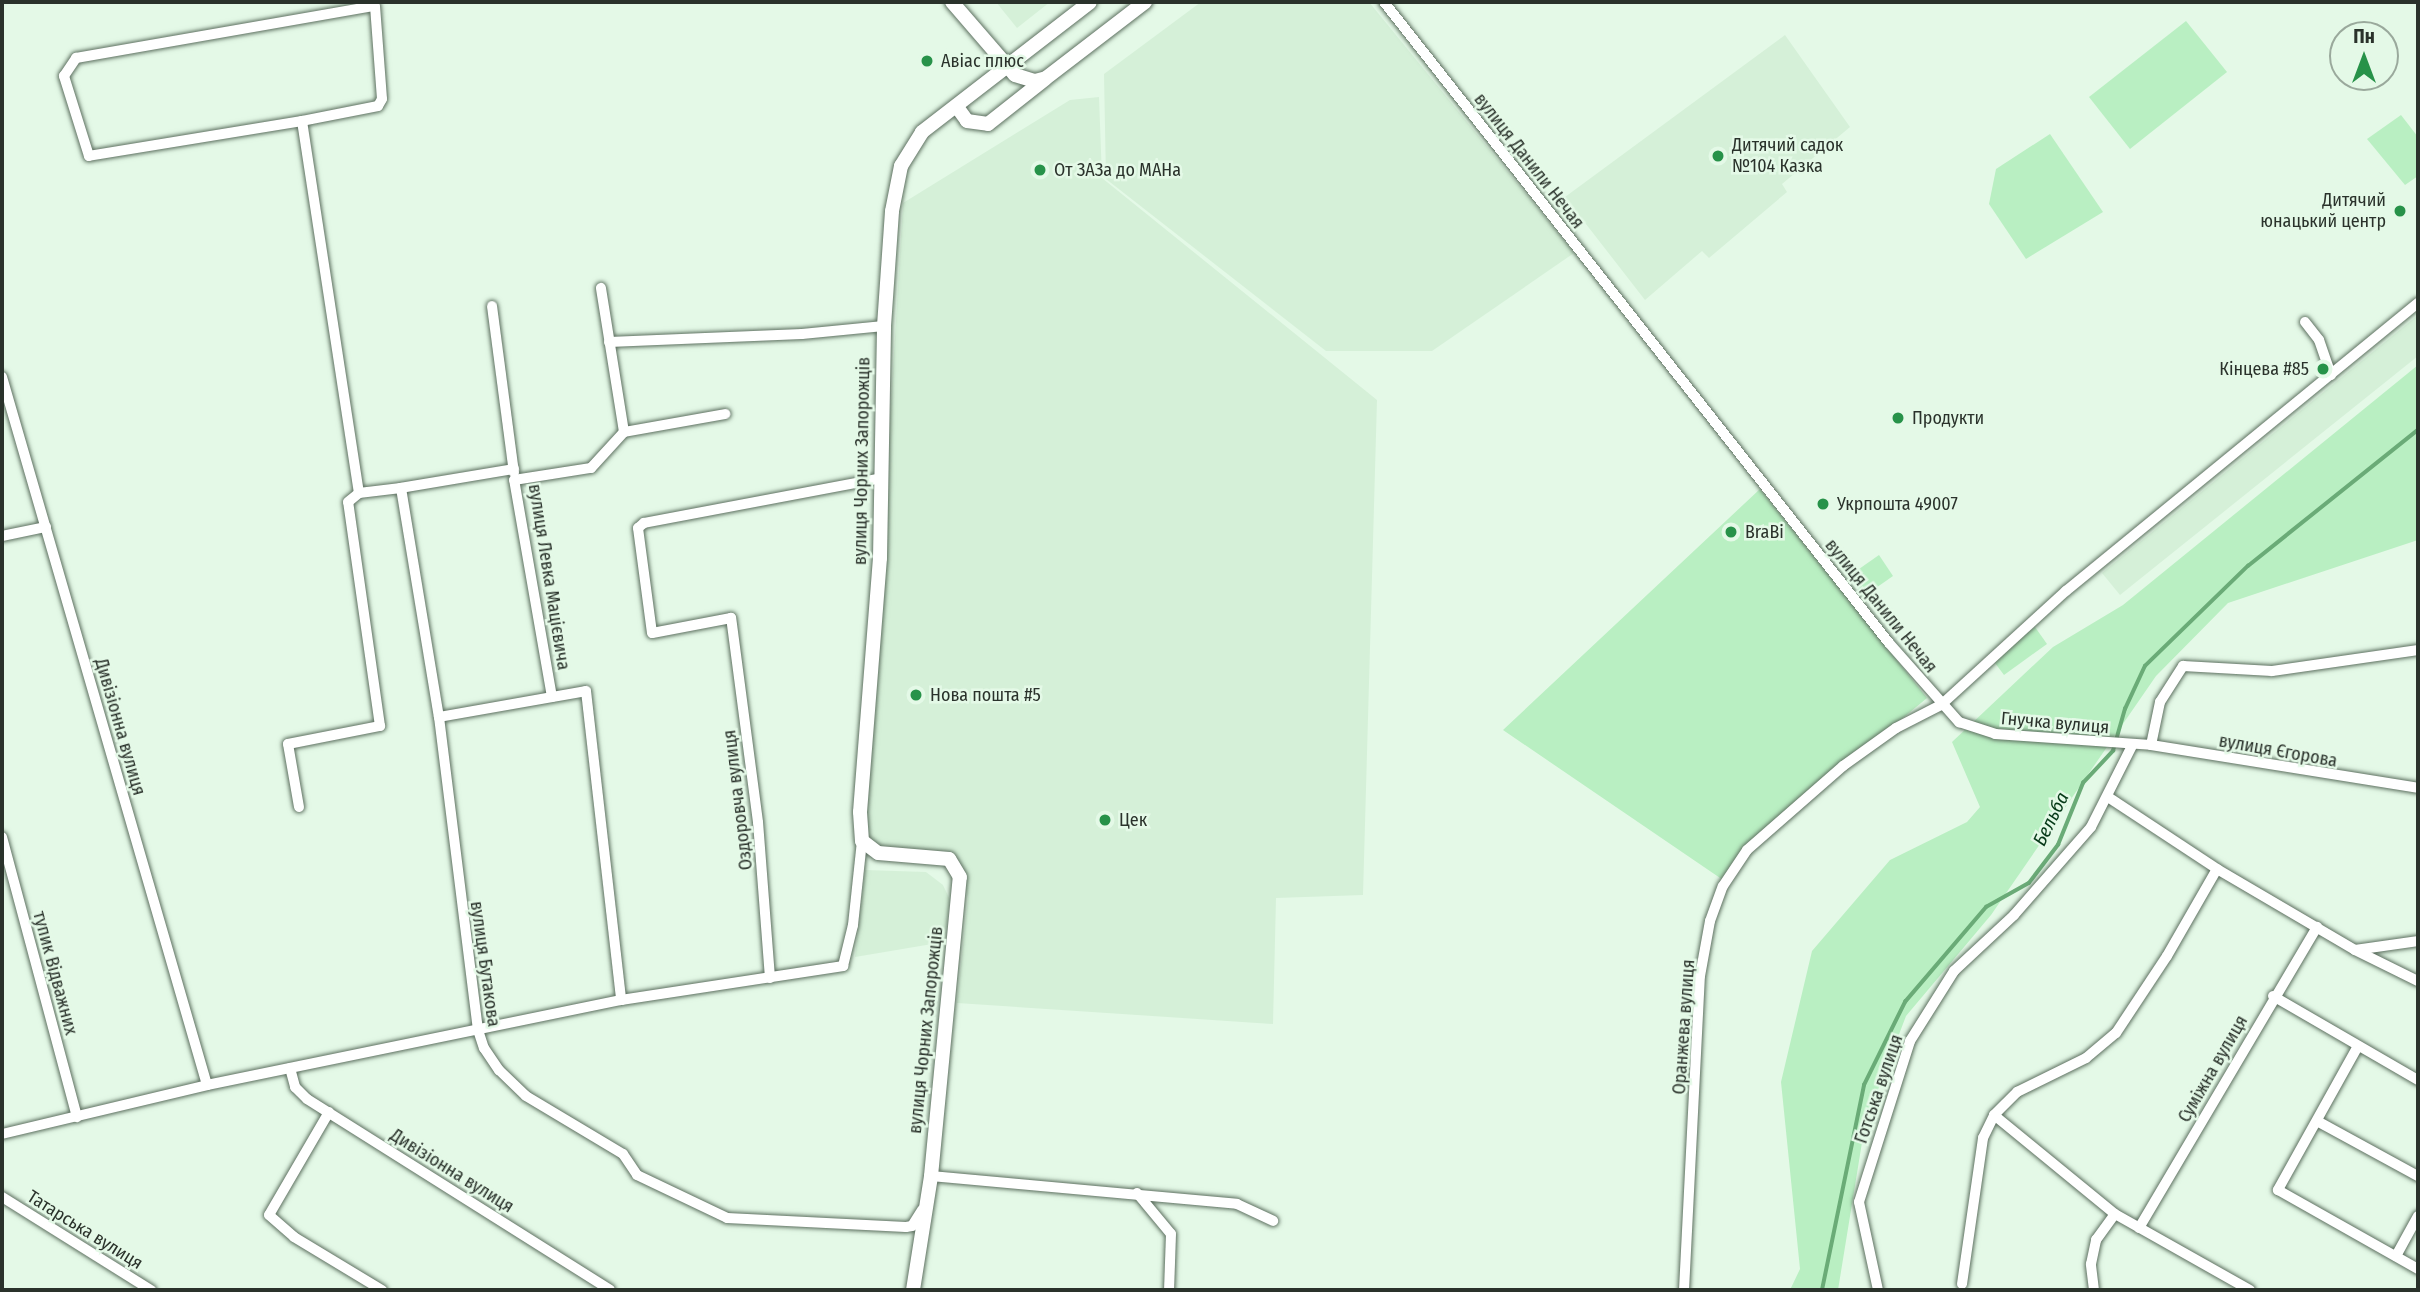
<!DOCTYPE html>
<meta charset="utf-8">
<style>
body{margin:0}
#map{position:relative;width:2420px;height:1292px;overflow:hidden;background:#e4f9e7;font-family:"Fira Sans Condensed",sans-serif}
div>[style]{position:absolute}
.built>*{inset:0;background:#d5f0d8}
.green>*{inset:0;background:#b9efc2}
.stream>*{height:3.5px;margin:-1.75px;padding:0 1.75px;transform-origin:1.75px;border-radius:1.75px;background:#6aab77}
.roads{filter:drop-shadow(0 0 2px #5d7060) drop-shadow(0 0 2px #5d7060)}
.street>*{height:10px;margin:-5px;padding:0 5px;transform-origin:5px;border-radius:5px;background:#fff}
.secondary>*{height:14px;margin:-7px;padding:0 7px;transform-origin:7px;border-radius:7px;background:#fff}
.dots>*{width:19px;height:19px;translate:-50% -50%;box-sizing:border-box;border:4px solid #e4f9e7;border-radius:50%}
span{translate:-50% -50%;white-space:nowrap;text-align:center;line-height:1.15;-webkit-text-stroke:5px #e4f9e7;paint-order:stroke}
.poi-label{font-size:18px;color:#2a322b}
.left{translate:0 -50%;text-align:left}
.right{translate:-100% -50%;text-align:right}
.street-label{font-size:18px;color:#2a322b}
.water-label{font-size:19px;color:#053917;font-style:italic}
.frame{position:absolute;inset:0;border:4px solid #2a322b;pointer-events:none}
.north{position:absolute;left:2329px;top:21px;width:70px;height:70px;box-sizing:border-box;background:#e4f9e7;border:2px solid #9aa99c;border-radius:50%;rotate:0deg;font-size:19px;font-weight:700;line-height:28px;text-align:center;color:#2a322b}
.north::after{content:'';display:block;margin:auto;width:24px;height:32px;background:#279249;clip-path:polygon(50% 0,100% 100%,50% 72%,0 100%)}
</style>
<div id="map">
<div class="built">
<div style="clip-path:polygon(996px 2px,1050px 2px,1017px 28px)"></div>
<div style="clip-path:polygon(1201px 2px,1369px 2px,1574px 253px,1432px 351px,1326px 351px,1106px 179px,1104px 74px)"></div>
<div style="clip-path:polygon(1785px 35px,1850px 127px,1782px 184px,1787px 192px,1709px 258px,1702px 251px,1645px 300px,1565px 197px)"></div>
<div style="clip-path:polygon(1099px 97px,1102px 178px,1377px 400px,1363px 895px,1276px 898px,1273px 1024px,957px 1003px,968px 898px,956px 855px,876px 847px,865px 839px,903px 203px,1070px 100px)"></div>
<div style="clip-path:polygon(2418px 315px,2418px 356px,2120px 595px,2102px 573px)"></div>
<div style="clip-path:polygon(865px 870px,926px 872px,943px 885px,950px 900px,944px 942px,855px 957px)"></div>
</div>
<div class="green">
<div style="clip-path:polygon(2186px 21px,2227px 72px,2130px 149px,2089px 97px)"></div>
<div style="clip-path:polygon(2401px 115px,2418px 137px,2418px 176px,2405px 185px,2367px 139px)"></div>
<div style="clip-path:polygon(2050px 134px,2103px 212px,2026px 259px,1989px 204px,1996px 169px)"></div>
<div style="clip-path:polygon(2418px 365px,2418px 540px,2228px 603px,2156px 676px,1991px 915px,1906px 1016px,1865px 1124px,1838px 1290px,1790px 1290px,1800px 1269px,1781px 1082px,1812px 951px,1890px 860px,1967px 822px,1980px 807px,1952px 742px,2053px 647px,2123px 605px)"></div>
<div style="clip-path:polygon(1760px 489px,1927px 698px,1771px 827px,1726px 882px,1503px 730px)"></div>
<div style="clip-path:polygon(1879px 555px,1893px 576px,1863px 597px,1849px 576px)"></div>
<div style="clip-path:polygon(2035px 627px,2047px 644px,2004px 675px,1992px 659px)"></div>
</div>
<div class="stream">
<div style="left:1822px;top:1290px;width:209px;rotate:-78.4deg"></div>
<div style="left:1864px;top:1085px;width:93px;rotate:-63.7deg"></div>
<div style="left:1905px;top:1002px;width:125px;rotate:-49.5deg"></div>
<div style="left:1986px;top:907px;width:49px;rotate:-29.2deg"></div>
<div style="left:2029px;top:883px;width:48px;rotate:-52.7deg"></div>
<div style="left:2058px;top:845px;width:67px;rotate:-68deg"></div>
<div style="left:2083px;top:783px;width:44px;rotate:-46.8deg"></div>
<div style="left:2113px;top:751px;width:44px;rotate:-74.1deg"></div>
<div style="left:2125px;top:709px;width:47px;rotate:-65.1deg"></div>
<div style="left:2145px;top:666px;width:144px;rotate:-44.2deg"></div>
<div style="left:2248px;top:566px;width:218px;rotate:-38.7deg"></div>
</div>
<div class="roads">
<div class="street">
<div style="left:1384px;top:2px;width:816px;rotate:51.77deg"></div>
<div style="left:1889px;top:643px;width:106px;rotate:48.5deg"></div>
<div style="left:1959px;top:722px;width:38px;rotate:18deg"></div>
<div style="left:1995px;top:734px;width:156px;rotate:4deg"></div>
<div style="left:2151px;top:745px;width:270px;rotate:9.1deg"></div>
<div style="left:302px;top:121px;width:216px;rotate:170.7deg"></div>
<div style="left:89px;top:156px;width:84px;rotate:-107.4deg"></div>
<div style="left:64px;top:76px;width:22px;rotate:-56deg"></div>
<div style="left:76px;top:58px;width:303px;rotate:-9.9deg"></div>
<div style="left:375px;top:6px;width:93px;rotate:85.7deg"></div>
<div style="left:382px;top:99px;width:8px;rotate:120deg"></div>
<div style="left:378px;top:106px;width:77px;rotate:168.8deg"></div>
<div style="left:302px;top:121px;width:376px;rotate:81.3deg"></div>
<div style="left:492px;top:306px;width:168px;rotate:82.5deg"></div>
<div style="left:2305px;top:322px;width:23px;rotate:52deg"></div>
<div style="left:2319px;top:340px;width:37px;rotate:71deg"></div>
<div style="left:609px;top:342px;width:193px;rotate:-2.4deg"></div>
<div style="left:802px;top:334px;width:82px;rotate:-5.6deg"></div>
<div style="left:2px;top:377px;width:737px;rotate:73.85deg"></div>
<div style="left:624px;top:432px;width:103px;rotate:-10.1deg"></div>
<div style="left:514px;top:469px;width:115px;rotate:170.5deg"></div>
<div style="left:401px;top:488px;width:232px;rotate:80.6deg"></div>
<div style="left:439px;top:717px;width:315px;rotate:82.9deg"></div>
<div style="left:478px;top:1030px;width:19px;rotate:72deg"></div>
<div style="left:484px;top:1048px;width:27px;rotate:56deg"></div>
<div style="left:499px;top:1070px;width:37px;rotate:44deg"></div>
<div style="left:526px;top:1096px;width:113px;rotate:30.9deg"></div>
<div style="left:623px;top:1154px;width:25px;rotate:56deg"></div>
<div style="left:637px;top:1175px;width:100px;rotate:25.5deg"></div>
<div style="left:727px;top:1218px;width:179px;rotate:2.9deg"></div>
<div style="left:906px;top:1227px;width:6px;rotate:-9deg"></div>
<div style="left:912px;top:1226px;width:19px;rotate:-58deg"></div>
<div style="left:2px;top:536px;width:45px;rotate:-11.6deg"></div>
<div style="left:552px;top:697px;width:220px;rotate:-99.9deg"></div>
<div style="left:514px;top:480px;width:78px;rotate:-8.9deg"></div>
<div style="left:591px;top:468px;width:49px;rotate:-47.5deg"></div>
<div style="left:624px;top:432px;width:146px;rotate:-99.1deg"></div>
<div style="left:439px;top:717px;width:149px;rotate:-10deg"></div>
<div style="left:586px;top:691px;width:311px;rotate:83.5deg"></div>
<div style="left:2151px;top:745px;width:44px;rotate:-78.2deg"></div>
<div style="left:2160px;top:702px;width:43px;rotate:-57.4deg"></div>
<div style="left:2183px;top:666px;width:89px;rotate:3.2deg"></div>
<div style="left:2272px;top:671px;width:148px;rotate:-8.2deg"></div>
<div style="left:2108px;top:797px;width:131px;rotate:33.4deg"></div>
<div style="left:2217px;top:869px;width:160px;rotate:30.4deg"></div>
<div style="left:2355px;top:950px;width:64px;rotate:-8.1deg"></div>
<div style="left:299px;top:807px;width:64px;rotate:-99.9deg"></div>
<div style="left:288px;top:744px;width:94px;rotate:-11.1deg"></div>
<div style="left:380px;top:726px;width:226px;rotate:-98.1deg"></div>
<div style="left:348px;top:502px;width:14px;rotate:-39deg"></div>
<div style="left:359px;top:493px;width:42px;rotate:-6.8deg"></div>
<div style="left:2px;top:837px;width:290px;rotate:75deg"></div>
<div style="left:2355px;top:950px;width:70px;rotate:26.2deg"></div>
<div style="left:770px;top:978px;width:156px;rotate:-94.4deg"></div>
<div style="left:758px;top:822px;width:206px;rotate:-97.5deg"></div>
<div style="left:731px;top:618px;width:80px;rotate:169.2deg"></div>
<div style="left:652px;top:633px;width:106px;rotate:-97.6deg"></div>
<div style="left:638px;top:528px;width:8px;rotate:-40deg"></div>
<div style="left:644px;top:523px;width:242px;rotate:-10.7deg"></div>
<div style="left:2273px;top:996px;width:168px;rotate:30.1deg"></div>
<div style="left:2358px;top:1046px;width:165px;rotate:119.1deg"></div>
<div style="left:2278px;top:1190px;width:161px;rotate:29.4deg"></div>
<div style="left:290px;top:1068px;width:20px;rotate:75deg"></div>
<div style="left:295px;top:1087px;width:17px;rotate:45deg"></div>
<div style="left:307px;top:1099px;width:358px;rotate:32.2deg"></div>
<div style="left:329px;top:1112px;width:119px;rotate:120.2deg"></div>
<div style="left:269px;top:1215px;width:33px;rotate:41deg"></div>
<div style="left:294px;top:1237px;width:103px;rotate:31.1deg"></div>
<div style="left:1994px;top:1115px;width:156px;rotate:39.3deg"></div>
<div style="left:2115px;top:1214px;width:155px;rotate:29.4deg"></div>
<div style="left:2317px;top:1121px;width:115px;rotate:28.6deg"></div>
<div style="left:2px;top:1134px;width:211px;rotate:-13.4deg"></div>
<div style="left:207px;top:1085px;width:423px;rotate:-11.6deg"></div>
<div style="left:621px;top:1000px;width:225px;rotate:-8.7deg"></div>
<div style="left:843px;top:966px;width:42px;rotate:-76.3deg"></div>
<div style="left:853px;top:925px;width:84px;rotate:-83.9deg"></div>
<div style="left:931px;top:1176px;width:307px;rotate:5.2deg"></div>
<div style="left:1237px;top:1204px;width:40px;rotate:25deg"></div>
<div style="left:1137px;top:1193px;width:53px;rotate:50.3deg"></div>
<div style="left:1171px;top:1234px;width:56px;rotate:92deg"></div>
<div style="left:2px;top:1197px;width:176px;rotate:32deg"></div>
<div style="left:2139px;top:1228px;width:350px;rotate:-59.4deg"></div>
<div style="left:2396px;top:1256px;width:46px;rotate:-61.2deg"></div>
<div style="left:1962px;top:1284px;width:148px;rotate:-81.8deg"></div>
<div style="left:1983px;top:1138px;width:25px;rotate:-64deg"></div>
<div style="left:1994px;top:1115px;width:33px;rotate:-45deg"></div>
<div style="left:2017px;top:1092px;width:77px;rotate:-26.2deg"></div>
<div style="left:2086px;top:1058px;width:39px;rotate:-40deg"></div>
<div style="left:2116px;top:1033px;width:92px;rotate:-56.5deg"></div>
<div style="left:2167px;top:956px;width:100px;rotate:-60.1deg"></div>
<div style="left:1684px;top:1290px;width:314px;rotate:-87.1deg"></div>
<div style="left:1700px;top:976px;width:56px;rotate:-79.7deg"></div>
<div style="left:1710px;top:921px;width:37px;rotate:-70deg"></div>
<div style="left:1723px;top:886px;width:43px;rotate:-56.3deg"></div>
<div style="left:1747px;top:850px;width:128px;rotate:-41.2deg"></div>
<div style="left:1843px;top:766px;width:65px;rotate:-35.6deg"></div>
<div style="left:1896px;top:728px;width:51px;rotate:-27.1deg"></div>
<div style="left:1941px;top:705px;width:169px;rotate:-42.4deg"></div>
<div style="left:2066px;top:591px;width:455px;rotate:-39.3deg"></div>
<div style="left:1878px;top:1290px;width:90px;rotate:-102.2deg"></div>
<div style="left:1859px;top:1202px;width:169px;rotate:-72.4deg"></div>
<div style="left:1910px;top:1041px;width:83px;rotate:-57.8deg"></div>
<div style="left:1954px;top:971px;width:82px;rotate:-43deg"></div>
<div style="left:2014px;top:915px;width:117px;rotate:-48.8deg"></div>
<div style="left:2091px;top:827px;width:91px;rotate:-63.2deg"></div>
<div style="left:2094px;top:1290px;width:26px;rotate:-97deg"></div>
<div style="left:2091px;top:1264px;width:25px;rotate:-78deg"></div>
<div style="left:2096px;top:1240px;width:32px;rotate:-54deg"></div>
</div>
<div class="secondary">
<div style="left:952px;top:2px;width:96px;rotate:49.2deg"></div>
<div style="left:1015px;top:75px;width:21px;rotate:17deg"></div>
<div style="left:1035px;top:81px;width:11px;rotate:-15deg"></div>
<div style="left:1046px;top:78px;width:125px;rotate:-37.5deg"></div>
<div style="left:957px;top:107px;width:17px;rotate:54deg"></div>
<div style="left:967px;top:121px;width:21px;rotate:8deg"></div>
<div style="left:988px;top:124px;width:71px;rotate:-38.2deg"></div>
<div style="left:913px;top:1290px;width:115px;rotate:-81deg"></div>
<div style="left:931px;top:1176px;width:300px;rotate:-84.5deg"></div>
<div style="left:960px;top:877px;width:21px;rotate:-121deg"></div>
<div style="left:949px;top:859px;width:71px;rotate:-175.2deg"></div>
<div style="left:878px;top:853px;width:20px;rotate:-143deg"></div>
<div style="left:862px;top:841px;width:29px;rotate:-94deg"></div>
<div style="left:860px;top:812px;width:255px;rotate:-85.5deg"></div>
<div style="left:880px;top:558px;width:232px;rotate:-89deg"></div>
<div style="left:884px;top:326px;width:115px;rotate:-86deg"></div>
<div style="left:892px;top:211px;width:46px;rotate:-78.7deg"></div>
<div style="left:901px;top:166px;width:40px;rotate:-58deg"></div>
<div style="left:922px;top:132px;width:212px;rotate:-37.7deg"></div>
</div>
</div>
<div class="dots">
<div style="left:927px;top:61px;background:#279249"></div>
<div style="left:1718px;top:156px;background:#279249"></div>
<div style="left:1040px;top:170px;background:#279249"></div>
<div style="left:2400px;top:211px;background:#279249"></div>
<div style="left:2323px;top:369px;background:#279249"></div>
<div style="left:1898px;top:418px;background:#279249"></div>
<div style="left:1823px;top:504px;background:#279249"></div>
<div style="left:1731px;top:532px;background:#279249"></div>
<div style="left:916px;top:695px;background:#279249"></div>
<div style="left:1105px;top:820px;background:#279249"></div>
</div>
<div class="poi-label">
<span class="left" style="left:941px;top:61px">Авіас плюс</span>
<span class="left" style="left:1732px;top:156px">Дитячий садок<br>№104 Казка</span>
<span class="left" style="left:1054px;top:170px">От ЗАЗа до МАНа</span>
<span class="right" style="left:2386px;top:211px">Дитячий<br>юнацький центр</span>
<span class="right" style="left:2309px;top:369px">Кінцева #85</span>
<span class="left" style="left:1912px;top:418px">Продукти</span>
<span class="left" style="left:1837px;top:504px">Укрпошта 49007</span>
<span class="left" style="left:1745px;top:532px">BraBi</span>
<span class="left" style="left:930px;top:695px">Нова пошта #5</span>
<span class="left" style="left:1119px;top:820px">Цек</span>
</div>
<div class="street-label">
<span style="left:1529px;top:161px;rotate:52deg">вулиця Данили Нечая</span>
<span style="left:862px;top:461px;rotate:-89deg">вулиця Чорних Запорожців</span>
<span style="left:549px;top:577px;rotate:81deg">вулиця Левка Мацієвича</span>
<span style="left:1881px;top:606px;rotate:51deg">вулиця Данили Нечая</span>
<span style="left:2055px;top:723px;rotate:5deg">Гнучка вулиця</span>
<span style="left:120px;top:727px;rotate:74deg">Дивізіонна вулиця</span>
<span style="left:2278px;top:751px;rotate:10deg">вулиця Єгорова</span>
<span style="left:738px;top:800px;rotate:-97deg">Оздоровча вулиця</span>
<span style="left:485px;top:964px;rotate:82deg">вулиця Бутакова</span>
<span style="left:55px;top:973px;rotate:75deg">тупик Відважних</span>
<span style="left:1684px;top:1027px;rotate:-86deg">Оранжева вулиця</span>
<span style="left:926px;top:1030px;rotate:-84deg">вулиця Чорних Запорожців</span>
<span style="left:2213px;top:1069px;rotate:-60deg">Суміжна вулиця</span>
<span style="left:1879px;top:1089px;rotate:-71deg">Готська вулиця</span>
<span style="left:452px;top:1171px;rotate:32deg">Дивізіонна вулиця</span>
<span style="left:85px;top:1230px;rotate:32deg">Татарська вулиця</span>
</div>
<div class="water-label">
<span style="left:2051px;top:819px;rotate:-64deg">Бельба</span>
</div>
<div class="frame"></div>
<div class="north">Пн</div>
</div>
